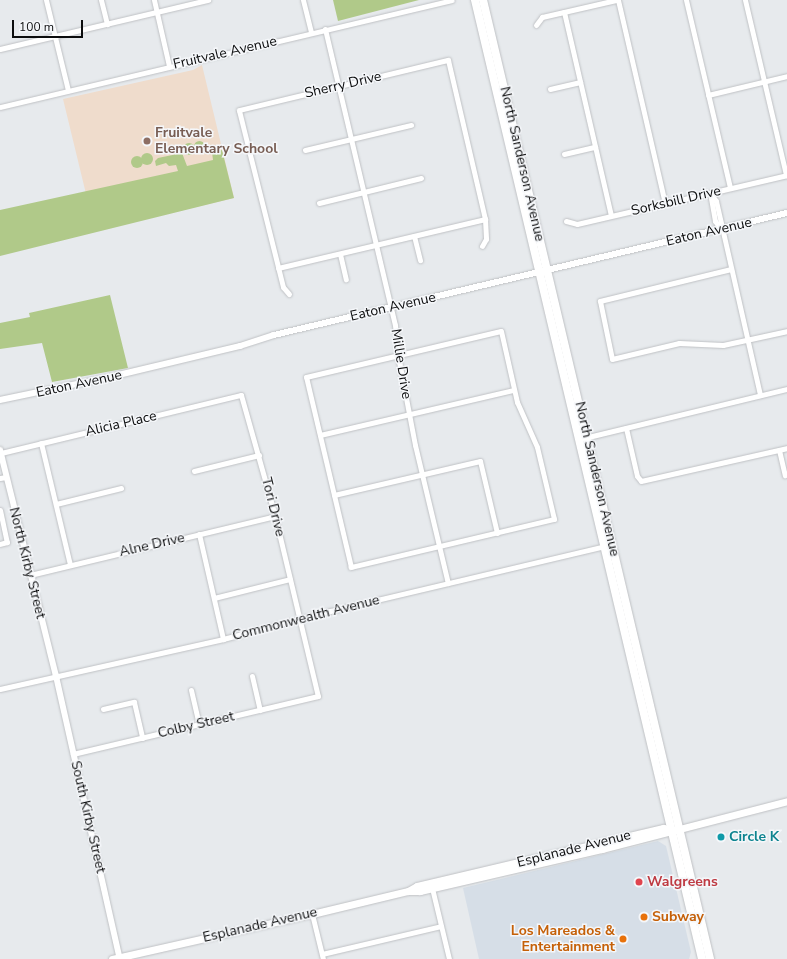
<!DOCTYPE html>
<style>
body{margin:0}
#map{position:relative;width:787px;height:959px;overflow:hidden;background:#e7eaed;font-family:"Nunito Sans",sans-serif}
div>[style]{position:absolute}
.built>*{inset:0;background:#d6dee7}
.education>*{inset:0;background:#efdccc}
.green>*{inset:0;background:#b0c989}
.round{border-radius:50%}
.roads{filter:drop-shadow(0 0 1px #bfc1c4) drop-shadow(0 0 1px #bfc1c4)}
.minor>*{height:5px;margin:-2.5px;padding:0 2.5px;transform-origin:2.5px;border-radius:2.5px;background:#fff}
.tertiary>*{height:6px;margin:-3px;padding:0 3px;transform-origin:3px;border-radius:3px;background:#fff}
.secondary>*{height:7px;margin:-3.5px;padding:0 3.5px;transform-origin:3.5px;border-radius:3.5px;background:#fff}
.trunk>*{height:8px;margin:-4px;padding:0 4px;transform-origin:4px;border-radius:4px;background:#fff}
.dots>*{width:11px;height:11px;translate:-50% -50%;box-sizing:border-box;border:2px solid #f5f7fa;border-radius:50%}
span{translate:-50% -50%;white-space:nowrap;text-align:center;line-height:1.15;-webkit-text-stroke:3px #f5f7fa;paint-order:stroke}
.street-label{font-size:14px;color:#0c0d0e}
.education-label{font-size:14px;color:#785e54;font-weight:700}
.left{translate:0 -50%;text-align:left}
.culture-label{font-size:14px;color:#0d838f;font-weight:700}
.health-label{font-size:14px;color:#be3a42;font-weight:700}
.food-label{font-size:14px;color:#c56008;font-weight:700}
.right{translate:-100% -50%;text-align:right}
.scale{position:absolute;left:12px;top:20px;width:71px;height:18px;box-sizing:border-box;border:2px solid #0c0d0e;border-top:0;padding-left:5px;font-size:12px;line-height:14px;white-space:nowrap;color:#0c0d0e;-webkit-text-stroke:3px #f5f7fa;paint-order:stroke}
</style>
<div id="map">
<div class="built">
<div style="clip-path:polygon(658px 841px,666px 846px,691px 952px,689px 959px,479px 959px,463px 888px)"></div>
</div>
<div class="education">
<div style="clip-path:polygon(202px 65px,234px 198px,95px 231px,63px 99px,193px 70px)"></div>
</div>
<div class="green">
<div style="clip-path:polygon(333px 0,419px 0,338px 21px)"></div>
<div class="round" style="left:193.5px;top:140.5px;width:11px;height:11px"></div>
<div class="round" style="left:183px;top:143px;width:12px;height:12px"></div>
<div style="clip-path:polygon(222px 150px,234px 198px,0 256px,0 210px,178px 171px,176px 165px,169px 166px,166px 163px,156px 166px,155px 161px,158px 158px,182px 153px,187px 166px,213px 160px,212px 152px)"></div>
<div class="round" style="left:141px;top:153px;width:12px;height:12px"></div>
<div class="round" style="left:131px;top:156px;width:12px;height:12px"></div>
<div style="clip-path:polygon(110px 295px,128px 368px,52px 382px,42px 343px,0 349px,0 323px,30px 317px,29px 313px)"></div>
</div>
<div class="roads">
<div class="minor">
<div style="left:46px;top:0;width:93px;rotate:76.3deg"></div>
<div style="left:101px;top:0;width:25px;rotate:76deg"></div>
<div style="left:154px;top:0;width:68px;rotate:77.2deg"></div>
<div style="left:303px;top:0;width:33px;rotate:76deg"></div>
<div style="left:618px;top:0;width:208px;rotate:77deg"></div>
<div style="left:686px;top:0;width:193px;rotate:76.8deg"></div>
<div style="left:745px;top:0;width:180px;rotate:76.8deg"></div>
<div style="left:564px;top:12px;width:209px;rotate:77deg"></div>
<div style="left:536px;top:25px;width:10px;rotate:-53deg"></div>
<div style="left:542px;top:17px;width:76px;rotate:-12.9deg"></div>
<div style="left:325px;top:29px;width:304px;rotate:76.7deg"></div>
<div style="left:395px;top:325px;width:31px;rotate:84deg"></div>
<div style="left:398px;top:356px;width:91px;rotate:79.2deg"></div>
<div style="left:415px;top:445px;width:142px;rotate:76.6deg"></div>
<div style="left:0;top:49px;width:214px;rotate:-13.3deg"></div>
<div style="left:550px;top:89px;width:31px;rotate:-13deg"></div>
<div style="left:708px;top:95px;width:81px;rotate:-13.5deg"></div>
<div style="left:0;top:107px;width:464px;rotate:-13.3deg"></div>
<div style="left:305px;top:150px;width:109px;rotate:-13.3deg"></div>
<div style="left:564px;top:154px;width:32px;rotate:-13deg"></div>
<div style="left:319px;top:203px;width:105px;rotate:-13.8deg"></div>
<div style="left:566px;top:221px;width:11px;rotate:15deg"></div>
<div style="left:577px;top:224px;width:216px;rotate:-13.1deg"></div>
<div style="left:721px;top:229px;width:10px;rotate:-127deg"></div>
<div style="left:715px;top:221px;width:28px;rotate:-100deg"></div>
<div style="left:710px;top:193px;width:10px;rotate:53deg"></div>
<div style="left:716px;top:201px;width:199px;rotate:77.2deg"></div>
<div style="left:414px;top:236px;width:25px;rotate:76deg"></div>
<div style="left:340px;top:254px;width:26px;rotate:77deg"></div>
<div style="left:278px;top:268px;width:213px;rotate:-13.3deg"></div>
<div style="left:731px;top:269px;width:135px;rotate:166.3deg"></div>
<div style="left:600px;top:301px;width:59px;rotate:78.3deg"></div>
<div style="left:612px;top:359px;width:69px;rotate:-13.4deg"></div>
<div style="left:679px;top:343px;width:44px;rotate:2.6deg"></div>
<div style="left:723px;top:345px;width:66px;rotate:-12.3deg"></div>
<div style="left:289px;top:294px;width:9px;rotate:-131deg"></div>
<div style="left:283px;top:287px;width:182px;rotate:-104deg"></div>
<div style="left:239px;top:110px;width:215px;rotate:-13.5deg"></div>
<div style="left:448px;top:60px;width:163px;rotate:76.9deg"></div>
<div style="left:485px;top:219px;width:20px;rotate:87deg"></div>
<div style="left:486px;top:239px;width:8px;rotate:120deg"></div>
<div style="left:501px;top:331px;width:73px;rotate:77.3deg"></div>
<div style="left:517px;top:402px;width:49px;rotate:66deg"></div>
<div style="left:537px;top:447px;width:74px;rotate:76.7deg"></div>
<div style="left:554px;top:519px;width:209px;rotate:166.7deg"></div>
<div style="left:351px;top:567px;width:195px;rotate:-103.3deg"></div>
<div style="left:306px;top:377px;width:200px;rotate:-13.3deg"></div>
<div style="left:626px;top:428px;width:49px;rotate:77.1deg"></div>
<div style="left:637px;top:476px;width:6px;rotate:51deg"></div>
<div style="left:641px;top:481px;width:150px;rotate:-12.7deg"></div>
<div style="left:320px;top:435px;width:199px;rotate:-13.1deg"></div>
<div style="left:584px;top:438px;width:209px;rotate:-13.6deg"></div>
<div style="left:41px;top:443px;width:125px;rotate:76.6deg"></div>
<div style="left:779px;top:450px;width:26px;rotate:77deg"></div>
<div style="left:1px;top:453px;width:247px;rotate:-13.6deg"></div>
<div style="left:241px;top:395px;width:126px;rotate:74.3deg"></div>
<div style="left:275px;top:516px;width:185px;rotate:76.6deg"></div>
<div style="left:318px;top:696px;width:252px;rotate:166.7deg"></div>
<div style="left:194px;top:471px;width:67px;rotate:-13.8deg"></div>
<div style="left:0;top:478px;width:6px;rotate:-9deg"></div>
<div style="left:334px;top:495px;width:150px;rotate:-13.1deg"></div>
<div style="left:480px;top:461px;width:74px;rotate:76.7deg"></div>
<div style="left:56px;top:504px;width:67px;rotate:-13.8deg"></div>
<div style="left:0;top:510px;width:33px;rotate:78deg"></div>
<div style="left:7px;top:542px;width:7px;rotate:164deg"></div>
<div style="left:199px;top:534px;width:108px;rotate:77.1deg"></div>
<div style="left:30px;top:575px;width:252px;rotate:-13.5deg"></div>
<div style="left:214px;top:598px;width:78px;rotate:-14deg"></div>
<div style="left:252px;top:676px;width:35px;rotate:77deg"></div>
<div style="left:0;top:689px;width:229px;rotate:-12.6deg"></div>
<div style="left:223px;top:639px;width:111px;rotate:-14.7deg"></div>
<div style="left:330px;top:611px;width:283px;rotate:-13.3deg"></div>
<div style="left:191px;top:690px;width:35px;rotate:77deg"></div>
<div style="left:103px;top:709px;width:32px;rotate:-13deg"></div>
<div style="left:134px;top:702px;width:37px;rotate:77deg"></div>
<div style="left:432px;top:888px;width:73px;rotate:76.5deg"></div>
<div style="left:312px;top:914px;width:46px;rotate:76.3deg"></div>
<div style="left:322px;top:954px;width:122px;rotate:-13.2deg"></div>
</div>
<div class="tertiary">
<div style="left:0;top:400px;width:112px;rotate:-11.8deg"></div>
<div style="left:110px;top:377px;width:134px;rotate:-13.4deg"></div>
<div style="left:240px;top:346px;width:36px;rotate:-18deg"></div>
<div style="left:274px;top:335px;width:527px;rotate:-13.38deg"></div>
<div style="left:0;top:450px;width:233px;rotate:76.1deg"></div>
<div style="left:56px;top:676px;width:290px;rotate:77.3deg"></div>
</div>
<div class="secondary">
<div style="left:409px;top:891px;width:11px"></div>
<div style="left:420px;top:891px;width:187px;rotate:-13deg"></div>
<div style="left:602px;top:849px;width:191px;rotate:-14.5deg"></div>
<div style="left:112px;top:959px;width:205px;rotate:-12.7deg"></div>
<div style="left:312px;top:914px;width:99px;rotate:-13.5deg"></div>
<div style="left:408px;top:891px;width:10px;rotate:-29deg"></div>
<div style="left:417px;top:886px;width:253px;rotate:-13.3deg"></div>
<div style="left:663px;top:828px;width:8px;rotate:14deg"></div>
</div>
<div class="trunk">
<div style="left:475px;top:0;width:985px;rotate:76.68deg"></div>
<div style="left:483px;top:0;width:985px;rotate:76.68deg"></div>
</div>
</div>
<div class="dots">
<div style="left:147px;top:141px;background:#8d6e63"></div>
<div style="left:721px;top:837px;background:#0f9aa8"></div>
<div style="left:639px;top:882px;background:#e0444e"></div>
<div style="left:644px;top:917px;background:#e8710a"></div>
<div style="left:623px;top:939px;background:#e8710a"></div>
</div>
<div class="street-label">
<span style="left:225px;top:53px;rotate:-13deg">Fruitvale Avenue</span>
<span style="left:343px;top:85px;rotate:-13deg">Sherry Drive</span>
<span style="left:522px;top:164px;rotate:77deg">North Sanderson Avenue</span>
<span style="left:676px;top:201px;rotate:-13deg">Sorksbill Drive</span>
<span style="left:709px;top:232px;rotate:-13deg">Eaton Avenue</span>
<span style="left:393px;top:307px;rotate:-13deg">Eaton Avenue</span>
<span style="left:401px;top:364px;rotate:81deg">Millie Drive</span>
<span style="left:79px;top:384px;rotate:-12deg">Eaton Avenue</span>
<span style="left:121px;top:424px;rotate:-13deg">Alicia Place</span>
<span style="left:597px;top:479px;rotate:77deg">North Sanderson Avenue</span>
<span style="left:273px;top:507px;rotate:76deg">Tori Drive</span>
<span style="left:152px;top:545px;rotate:-13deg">Alne Drive</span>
<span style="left:27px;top:563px;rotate:76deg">North Kirby Street</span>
<span style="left:306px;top:618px;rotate:-14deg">Commonwealth Avenue</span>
<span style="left:196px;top:725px;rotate:-13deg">Colby Street</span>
<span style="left:88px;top:817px;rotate:77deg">South Kirby Street</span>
<span style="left:574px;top:849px;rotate:-14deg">Esplanade Avenue</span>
<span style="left:260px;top:925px;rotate:-13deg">Esplanade Avenue</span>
</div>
<div class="education-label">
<span class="left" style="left:155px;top:141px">Fruitvale<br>Elementary School</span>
</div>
<div class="culture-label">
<span class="left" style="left:729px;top:837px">Circle K</span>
</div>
<div class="health-label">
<span class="left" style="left:647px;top:882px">Walgreens</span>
</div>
<div class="food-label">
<span class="left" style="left:652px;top:917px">Subway</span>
<span class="right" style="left:615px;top:939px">Los Mareados &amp;<br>Entertainment</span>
</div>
<div class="scale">100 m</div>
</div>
